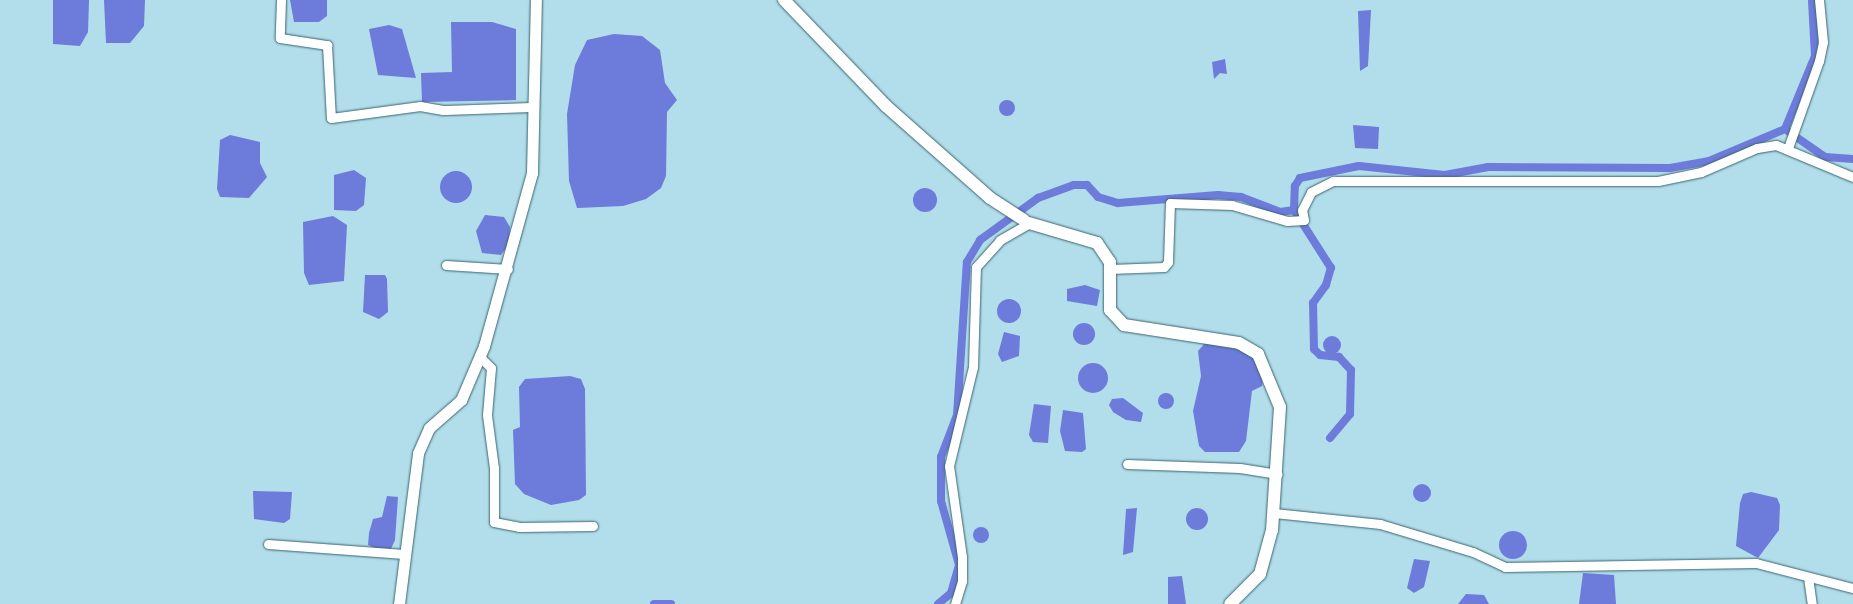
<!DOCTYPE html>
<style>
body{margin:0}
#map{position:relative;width:1853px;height:604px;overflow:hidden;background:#b1deea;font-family:Commissioner,sans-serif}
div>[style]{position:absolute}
.water>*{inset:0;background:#6d7bdb}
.round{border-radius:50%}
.canal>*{height:8px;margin:-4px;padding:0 4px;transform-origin:4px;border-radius:4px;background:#6d7bdb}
.roads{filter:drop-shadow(0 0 1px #3a646f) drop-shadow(0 0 1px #3a646f)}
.minor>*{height:9px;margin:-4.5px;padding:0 4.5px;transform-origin:4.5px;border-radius:4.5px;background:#fff}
.tertiary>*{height:11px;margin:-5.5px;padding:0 5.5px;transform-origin:5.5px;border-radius:5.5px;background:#fff}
.secondary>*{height:12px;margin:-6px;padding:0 6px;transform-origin:6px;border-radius:6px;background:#fff}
span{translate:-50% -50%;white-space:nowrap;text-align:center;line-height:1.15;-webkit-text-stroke:5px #bdecf7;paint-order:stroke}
</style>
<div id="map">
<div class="water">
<div style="clip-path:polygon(53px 0,89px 0,88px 32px,80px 46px,53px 44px)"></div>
<div style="clip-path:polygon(104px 0,145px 0,144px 26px,130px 43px,106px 43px)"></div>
<div style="clip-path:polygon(290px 0,327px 0,327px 16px,319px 22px,294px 22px)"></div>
<div style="clip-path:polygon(1371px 10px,1368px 66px,1360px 71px,1358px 11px)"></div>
<div style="clip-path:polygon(451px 22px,492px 22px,516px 29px,516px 100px,422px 102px,421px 73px,452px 72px)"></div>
<div style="clip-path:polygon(389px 25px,402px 29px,416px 78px,378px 75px,369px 29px)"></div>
<div style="clip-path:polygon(614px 34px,642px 36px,660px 50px,665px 83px,677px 100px,667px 112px,666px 176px,661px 188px,646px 199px,623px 206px,577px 208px,569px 181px,567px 114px,575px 65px,587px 40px)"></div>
<div style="clip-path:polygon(1225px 59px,1227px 74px,1220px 73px,1214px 79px,1212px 62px)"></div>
<div class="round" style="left:999px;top:100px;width:16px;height:16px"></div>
<div style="clip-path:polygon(1353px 125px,1379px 127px,1378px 149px,1355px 148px)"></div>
<div style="clip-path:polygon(230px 135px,260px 142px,260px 163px,267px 177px,249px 198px,220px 197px,217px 189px,220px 140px)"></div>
<div style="clip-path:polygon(354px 170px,366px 178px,364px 205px,356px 211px,334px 210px,334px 175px)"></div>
<div class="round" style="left:440px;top:171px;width:32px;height:32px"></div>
<div class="round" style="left:913px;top:188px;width:24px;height:24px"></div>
<div style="clip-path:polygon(485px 215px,504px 217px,510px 227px,509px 244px,501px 255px,482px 253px,476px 231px)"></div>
<div style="clip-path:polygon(333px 216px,347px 225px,344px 281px,309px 285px,304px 273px,303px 222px)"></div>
<div style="clip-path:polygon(365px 275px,385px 275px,387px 279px,388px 312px,379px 319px,363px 312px)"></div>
<div style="clip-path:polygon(1085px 285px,1100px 290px,1097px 306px,1067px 301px,1067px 289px)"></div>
<div class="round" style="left:997px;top:299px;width:24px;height:24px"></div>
<div class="round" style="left:1073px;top:323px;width:22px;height:22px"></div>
<div style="clip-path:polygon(1004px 332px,1020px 336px,1019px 356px,1002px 362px,998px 354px)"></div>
<div class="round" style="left:1323px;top:336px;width:18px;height:18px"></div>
<div style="clip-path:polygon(1205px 343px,1234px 346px,1253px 357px,1263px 379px,1262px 386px,1252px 391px,1246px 441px,1239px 452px,1205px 452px,1199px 446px,1193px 411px,1201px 376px,1198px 351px)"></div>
<div class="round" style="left:1078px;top:363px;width:30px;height:30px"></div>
<div style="clip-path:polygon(570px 376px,581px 379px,585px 389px,586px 495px,579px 500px,551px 505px,524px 494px,515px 484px,513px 430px,520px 427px,519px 387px,525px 379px)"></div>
<div class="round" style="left:1158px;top:393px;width:16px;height:16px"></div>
<div style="clip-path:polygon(1123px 398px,1143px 413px,1141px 422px,1126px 420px,1113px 412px,1109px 405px,1112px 399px)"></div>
<div style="clip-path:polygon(1034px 404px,1051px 406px,1048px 443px,1033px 442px,1029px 435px)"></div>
<div style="clip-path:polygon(1063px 410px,1083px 413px,1086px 449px,1082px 452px,1065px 451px,1060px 431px)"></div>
<div class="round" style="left:1413px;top:484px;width:18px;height:18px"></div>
<div style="clip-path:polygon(253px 491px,292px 492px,290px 519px,284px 523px,254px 519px)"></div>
<div style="clip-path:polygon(1751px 492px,1777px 498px,1780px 505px,1779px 530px,1758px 558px,1736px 546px,1740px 503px,1743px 494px)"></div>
<div style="clip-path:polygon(387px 496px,398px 497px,395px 540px,391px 549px,375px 548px,368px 545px,369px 533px,373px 519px,382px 517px)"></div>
<div class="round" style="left:1186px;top:508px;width:22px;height:22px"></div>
<div style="clip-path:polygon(1137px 508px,1133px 552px,1123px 555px,1126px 509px)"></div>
<div class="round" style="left:973px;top:527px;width:16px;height:16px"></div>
<div class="round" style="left:1499px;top:531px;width:28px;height:28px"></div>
<div style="clip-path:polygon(1414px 559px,1430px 561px,1424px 587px,1414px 593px,1407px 588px)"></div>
<div style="clip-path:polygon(1583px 573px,1614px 575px,1616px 604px,1579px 604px)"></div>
<div style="clip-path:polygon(1182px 576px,1186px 604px,1168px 604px,1168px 577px)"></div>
<div style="clip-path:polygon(1466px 594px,1484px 595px,1489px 604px,1458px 604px)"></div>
</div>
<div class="canal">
<div style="left:1789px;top:132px;width:44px;rotate:34.8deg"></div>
<div style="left:1825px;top:157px;width:28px;rotate:4deg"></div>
<div style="left:1330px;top:438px;width:31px;rotate:-50deg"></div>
<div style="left:1350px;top:414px;width:44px;rotate:-88.7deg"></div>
<div style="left:1351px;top:370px;width:18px;rotate:-133deg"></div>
<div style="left:1339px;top:357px;width:19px;rotate:-174deg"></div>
<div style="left:1320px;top:355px;width:8px;rotate:-135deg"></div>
<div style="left:1314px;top:349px;width:46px;rotate:-91.2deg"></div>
<div style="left:1313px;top:303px;width:22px;rotate:-54deg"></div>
<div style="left:1326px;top:285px;width:18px;rotate:-74deg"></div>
<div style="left:1331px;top:268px;width:69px;rotate:-122.5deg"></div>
<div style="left:1294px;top:210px;width:24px;rotate:-88deg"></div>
<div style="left:1295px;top:186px;width:9px;rotate:-58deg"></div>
<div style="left:1300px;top:178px;width:60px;rotate:-11.5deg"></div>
<div style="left:1359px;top:166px;width:86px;rotate:6deg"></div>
<div style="left:1445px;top:175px;width:44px;rotate:-10.5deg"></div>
<div style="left:1488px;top:167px;width:182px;rotate:0.3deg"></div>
<div style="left:1670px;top:168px;width:40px;rotate:-10deg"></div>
<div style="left:1709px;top:161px;width:82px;rotate:-22.8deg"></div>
<div style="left:1785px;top:129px;width:79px;rotate:-67.7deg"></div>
<div style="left:1815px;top:56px;width:56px;rotate:-93.1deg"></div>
<div style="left:654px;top:604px;width:17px"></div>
<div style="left:938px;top:604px;width:17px;rotate:-40deg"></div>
<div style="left:951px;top:593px;width:29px;rotate:-74deg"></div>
<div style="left:959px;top:565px;width:66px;rotate:-105.7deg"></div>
<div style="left:941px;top:501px;width:44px;rotate:-90deg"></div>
<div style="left:941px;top:457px;width:45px;rotate:-69.1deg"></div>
<div style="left:957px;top:415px;width:153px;rotate:-86.3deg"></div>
<div style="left:967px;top:262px;width:26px;rotate:-59deg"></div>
<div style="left:980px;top:240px;width:72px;rotate:-35.9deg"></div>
<div style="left:1038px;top:198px;width:38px;rotate:-20deg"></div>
<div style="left:1074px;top:185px;width:13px"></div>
<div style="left:1087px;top:185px;width:16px;rotate:47deg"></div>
<div style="left:1098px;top:197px;width:21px;rotate:17deg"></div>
<div style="left:1118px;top:203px;width:100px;rotate:-4.6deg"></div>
<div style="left:1218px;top:195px;width:23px;rotate:5deg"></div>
<div style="left:1241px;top:197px;width:42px;rotate:21deg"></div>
<div style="left:1280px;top:212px;width:14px;rotate:-8deg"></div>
</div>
<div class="roads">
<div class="minor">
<div style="left:281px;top:0;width:38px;rotate:92deg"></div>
<div style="left:280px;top:38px;width:48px;rotate:8.5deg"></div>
<div style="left:327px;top:45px;width:73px;rotate:86.9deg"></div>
<div style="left:331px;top:118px;width:90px;rotate:-7.7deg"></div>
<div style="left:420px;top:106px;width:23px;rotate:10deg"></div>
<div style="left:443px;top:110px;width:90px;rotate:-1.9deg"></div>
<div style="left:1788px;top:148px;width:92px;rotate:-70.4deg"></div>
<div style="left:1819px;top:61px;width:19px;rotate:-78deg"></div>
<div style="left:1823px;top:42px;width:42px;rotate:-95.4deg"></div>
<div style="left:446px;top:265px;width:62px;rotate:3.7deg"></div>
<div style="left:1110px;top:269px;width:54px;rotate:-2.1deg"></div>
<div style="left:1164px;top:267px;width:6px;rotate:-51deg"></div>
<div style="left:1168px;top:262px;width:59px;rotate:-88.1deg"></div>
<div style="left:1170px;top:203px;width:62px;rotate:1.8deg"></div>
<div style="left:1232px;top:205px;width:57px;rotate:16.2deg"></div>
<div style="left:1287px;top:221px;width:17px;rotate:-3deg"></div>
<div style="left:1304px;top:220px;width:10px;rotate:-101deg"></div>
<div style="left:1302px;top:210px;width:20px;rotate:-63deg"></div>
<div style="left:1311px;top:192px;width:25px;rotate:-27deg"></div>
<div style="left:1333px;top:181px;width:325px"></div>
<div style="left:1658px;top:181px;width:44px;rotate:-11.8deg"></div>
<div style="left:1701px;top:172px;width:61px;rotate:-23.2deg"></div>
<div style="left:1757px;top:148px;width:19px;rotate:-9deg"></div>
<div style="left:1776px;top:145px;width:83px;rotate:22.6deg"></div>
<div style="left:479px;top:356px;width:17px;rotate:45deg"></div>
<div style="left:491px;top:368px;width:47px;rotate:94.9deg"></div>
<div style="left:487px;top:415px;width:53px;rotate:82.5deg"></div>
<div style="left:494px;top:468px;width:54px;rotate:90deg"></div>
<div style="left:494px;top:522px;width:25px;rotate:11deg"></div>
<div style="left:519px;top:527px;width:74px;rotate:-0.8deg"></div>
<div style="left:1127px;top:464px;width:113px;rotate:2deg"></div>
<div style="left:1240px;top:468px;width:38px;rotate:9deg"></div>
<div style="left:1274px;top:513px;width:107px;rotate:5.9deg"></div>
<div style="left:1380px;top:524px;width:97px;rotate:16.8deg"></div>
<div style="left:1473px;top:552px;width:35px;rotate:25deg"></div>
<div style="left:1505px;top:567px;width:251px;rotate:-0.9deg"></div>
<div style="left:1756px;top:563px;width:100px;rotate:14.5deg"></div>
<div style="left:268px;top:544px;width:136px;rotate:4.2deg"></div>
<div style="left:1808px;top:577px;width:27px;rotate:82deg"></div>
<div style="left:955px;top:604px;width:24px;rotate:-73deg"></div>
<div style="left:962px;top:581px;width:24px;rotate:-90deg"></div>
<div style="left:962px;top:557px;width:92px;rotate:-98.1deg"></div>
<div style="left:949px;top:466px;width:102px;rotate:-76.4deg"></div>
<div style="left:973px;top:367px;width:100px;rotate:-88.3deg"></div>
<div style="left:976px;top:267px;width:36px;rotate:-48deg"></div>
<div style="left:1000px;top:240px;width:34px;rotate:-30deg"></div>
</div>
<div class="tertiary">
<div style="left:399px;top:604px;width:152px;rotate:-82.8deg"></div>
<div style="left:418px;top:453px;width:27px;rotate:-66deg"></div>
<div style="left:429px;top:428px;width:43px;rotate:-41.2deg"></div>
<div style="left:461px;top:400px;width:59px;rotate:-66.9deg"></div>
<div style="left:484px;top:346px;width:180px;rotate:-74.5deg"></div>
<div style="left:532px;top:173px;width:173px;rotate:-88.7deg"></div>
</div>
<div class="secondary">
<div style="left:784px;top:0;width:147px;rotate:46.1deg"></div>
<div style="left:886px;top:106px;width:139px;rotate:41.5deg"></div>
<div style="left:990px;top:198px;width:40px;rotate:32.9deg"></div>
<div style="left:1029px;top:223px;width:71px;rotate:16.4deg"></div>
<div style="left:1097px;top:243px;width:23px;rotate:56deg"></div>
<div style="left:1110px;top:262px;width:48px;rotate:90deg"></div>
<div style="left:1110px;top:310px;width:21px;rotate:47deg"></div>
<div style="left:1124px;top:325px;width:116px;rotate:8.9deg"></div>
<div style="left:1239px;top:343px;width:22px;rotate:30deg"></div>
<div style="left:1258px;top:354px;width:57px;rotate:67.5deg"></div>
<div style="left:1280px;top:407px;width:123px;rotate:93.7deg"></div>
<div style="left:1272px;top:530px;width:46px;rotate:105.3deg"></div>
<div style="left:1260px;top:574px;width:42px;rotate:135deg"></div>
</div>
</div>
</div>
